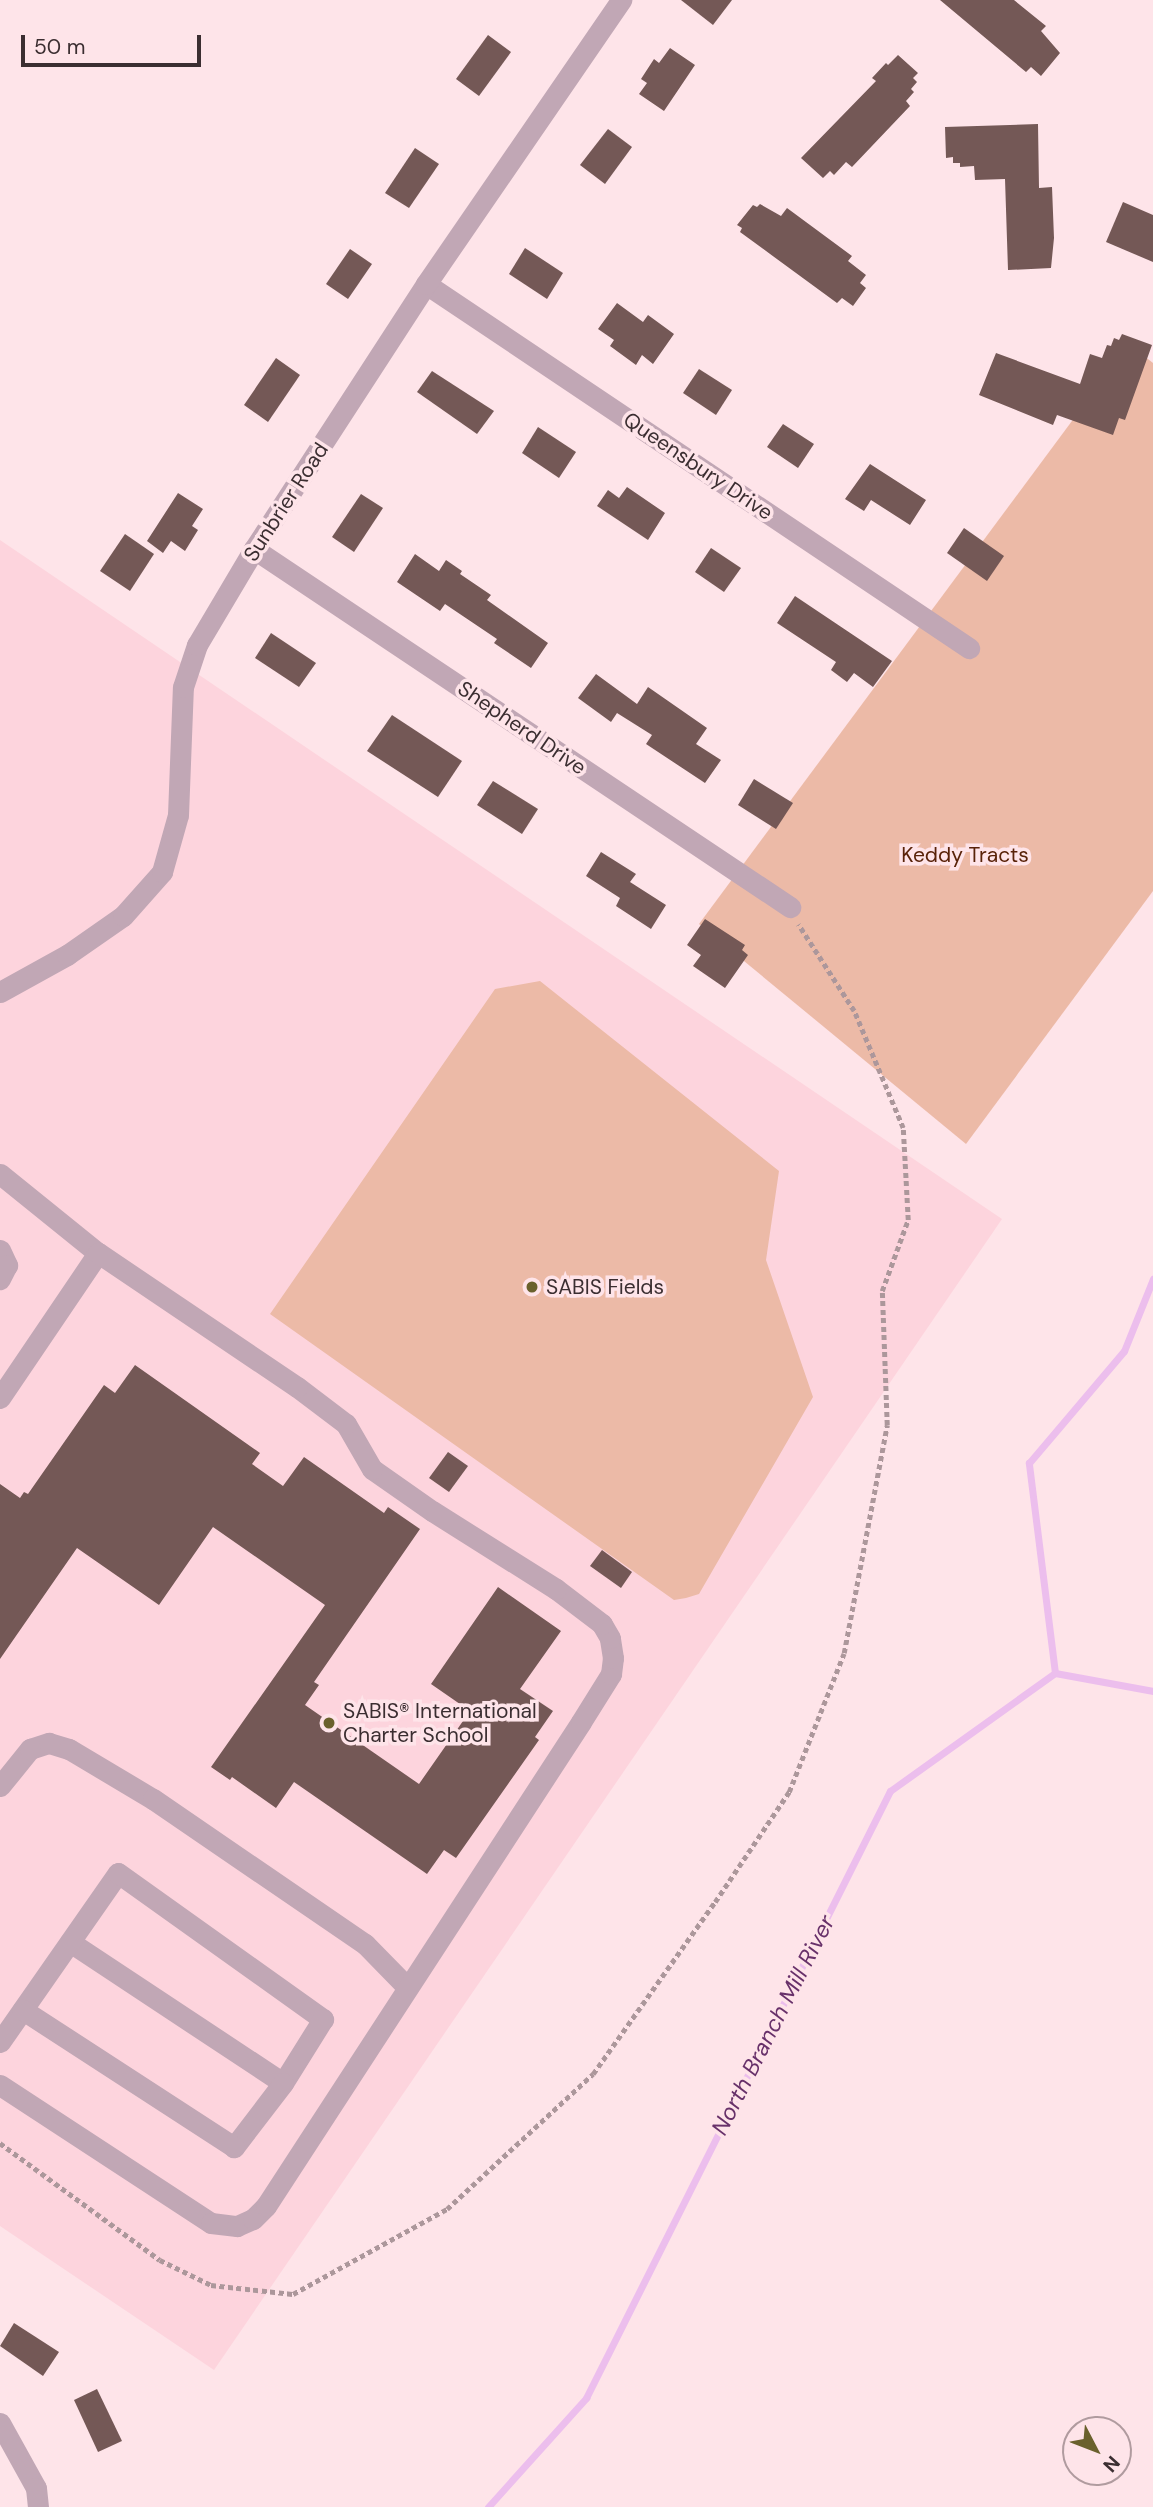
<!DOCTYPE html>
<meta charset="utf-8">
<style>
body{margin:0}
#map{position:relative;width:1153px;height:2507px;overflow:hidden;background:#fee4e9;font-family:"DM Sans",sans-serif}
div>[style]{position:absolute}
.built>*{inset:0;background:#fdd4dd}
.green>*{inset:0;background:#ecbaa7}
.stream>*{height:7px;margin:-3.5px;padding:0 3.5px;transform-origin:3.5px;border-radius:3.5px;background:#ecbeed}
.building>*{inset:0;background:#745856}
.path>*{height:4.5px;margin-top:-2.25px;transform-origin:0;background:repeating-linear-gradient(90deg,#ac979b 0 5px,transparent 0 8.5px)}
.minor>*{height:21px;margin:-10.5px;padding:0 10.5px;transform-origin:10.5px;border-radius:10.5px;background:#c1a7b5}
.dots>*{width:19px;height:19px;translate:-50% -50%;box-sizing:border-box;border:4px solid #fee4e9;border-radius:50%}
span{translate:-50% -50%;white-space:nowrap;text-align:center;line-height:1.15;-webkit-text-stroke:7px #fee4e9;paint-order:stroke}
.street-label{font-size:21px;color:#3b2e31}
.park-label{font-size:21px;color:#592209}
.poi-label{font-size:21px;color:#3b2e31}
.left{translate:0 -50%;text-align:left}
.water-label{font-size:23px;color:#68316a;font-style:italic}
.north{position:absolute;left:1062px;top:2416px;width:70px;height:70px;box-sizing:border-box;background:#fee4e9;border:2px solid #b09b9f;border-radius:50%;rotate:132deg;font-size:19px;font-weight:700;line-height:28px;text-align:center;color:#3b2e31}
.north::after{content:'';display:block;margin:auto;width:24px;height:32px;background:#6a612d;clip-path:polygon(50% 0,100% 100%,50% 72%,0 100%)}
.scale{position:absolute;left:21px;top:35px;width:180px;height:32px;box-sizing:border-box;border:4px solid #3b2e31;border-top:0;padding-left:9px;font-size:21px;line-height:24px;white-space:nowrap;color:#3b2e31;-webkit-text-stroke:5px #fee4e9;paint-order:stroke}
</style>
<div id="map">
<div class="built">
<div style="clip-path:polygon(0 540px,1002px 1219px,214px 2370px,0 2226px)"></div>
</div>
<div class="green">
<div style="clip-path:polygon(1129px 344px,1153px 363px,1153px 891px,966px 1144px,699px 924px)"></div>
<div style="clip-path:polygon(540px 981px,779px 1171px,766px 1260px,813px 1397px,699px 1594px,686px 1598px,674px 1600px,270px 1314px,495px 989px)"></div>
</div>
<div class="stream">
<div style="left:1055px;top:1673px;width:212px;rotate:-97.1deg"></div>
<div style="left:1029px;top:1463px;width:147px;rotate:-49.7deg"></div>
<div style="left:1124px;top:1351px;width:78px;rotate:-68.1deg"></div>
<div style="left:488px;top:2507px;width:147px;rotate:-48deg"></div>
<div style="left:586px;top:2398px;width:679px;rotate:-63.4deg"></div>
<div style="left:890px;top:1791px;width:203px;rotate:-35.6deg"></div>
<div style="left:1055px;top:1673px;width:100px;rotate:10.4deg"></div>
</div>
<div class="building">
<div style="clip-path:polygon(681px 0,732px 0,713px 25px)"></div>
<div style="clip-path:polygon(940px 0,1014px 0,1046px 26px,1041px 31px,1060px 53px,1041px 76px,1031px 67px,1026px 72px)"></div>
<div style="clip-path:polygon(488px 35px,511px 52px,479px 96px,456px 79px)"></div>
<div style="clip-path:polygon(670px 48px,695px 65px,664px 111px,639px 94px,647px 83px,641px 79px,654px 59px,659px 63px)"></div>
<div style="clip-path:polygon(898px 55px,918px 73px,913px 78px,917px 82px,911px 89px,914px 92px,906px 101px,910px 106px,852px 167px,846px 162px,834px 175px,830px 171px,823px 178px,801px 158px,876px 81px,872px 78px,886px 63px,888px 65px)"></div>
<div style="clip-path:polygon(1038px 124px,1039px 188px,1052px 187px,1054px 238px,1051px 268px,1008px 270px,1005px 179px,975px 180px,974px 166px,960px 167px,960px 163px,953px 163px,953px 157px,946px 158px,945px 127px)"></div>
<div style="clip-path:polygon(608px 129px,632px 147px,605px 184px,580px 165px)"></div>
<div style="clip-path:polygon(415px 148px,439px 164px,409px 208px,385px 193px)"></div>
<div style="clip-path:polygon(1123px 202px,1153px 215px,1153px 262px,1106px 242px)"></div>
<div style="clip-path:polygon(760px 204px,781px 216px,787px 208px,852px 256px,848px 261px,866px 275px,860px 283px,866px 288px,853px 306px,842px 298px,837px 303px,740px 232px,742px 228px,737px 225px,753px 205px,757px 207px)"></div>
<div style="clip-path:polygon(525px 248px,563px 273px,547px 299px,509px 274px)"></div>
<div style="clip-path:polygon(350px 249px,372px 264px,348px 299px,326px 284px)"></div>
<div style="clip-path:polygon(617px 303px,643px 322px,648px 315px,674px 334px,653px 364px,642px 355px,636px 365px,610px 346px,614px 340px,598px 329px)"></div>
<div style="clip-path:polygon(1122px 334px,1152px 345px,1125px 420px,1119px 418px,1113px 435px,1057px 415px,1053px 425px,979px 395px,996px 353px,1080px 384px,1090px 354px,1102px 358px,1107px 345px,1111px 346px,1114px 338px,1119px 340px)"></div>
<div style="clip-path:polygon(276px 358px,300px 375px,268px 422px,244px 405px)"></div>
<div style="clip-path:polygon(699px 369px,732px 390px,716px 415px,683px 393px)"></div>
<div style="clip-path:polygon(432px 371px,494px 411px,477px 434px,417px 392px)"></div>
<div style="clip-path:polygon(783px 424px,814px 444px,798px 468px,767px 447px)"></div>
<div style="clip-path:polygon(538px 427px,576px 452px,559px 478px,522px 453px)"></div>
<div style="clip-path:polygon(870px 464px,926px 500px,910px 525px,871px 500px,864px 511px,845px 499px)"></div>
<div style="clip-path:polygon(627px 487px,665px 513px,648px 540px,597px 506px,608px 490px,619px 498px)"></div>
<div style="clip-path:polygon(178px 493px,203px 509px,192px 526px,198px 530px,185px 551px,171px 541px,163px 553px,147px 541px)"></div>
<div style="clip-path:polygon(361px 494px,383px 508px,354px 552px,332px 537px)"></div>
<div style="clip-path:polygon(964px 528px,1004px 556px,987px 581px,947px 553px)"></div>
<div style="clip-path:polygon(125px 534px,154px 554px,130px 591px,100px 571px)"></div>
<div style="clip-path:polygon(711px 548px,741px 568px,724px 592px,695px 572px)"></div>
<div style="clip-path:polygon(415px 554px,439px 571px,446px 560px,462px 571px,460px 574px,491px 595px,487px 600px,548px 643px,531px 668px,494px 643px,497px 639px,445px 604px,440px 611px,397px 582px)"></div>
<div style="clip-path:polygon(795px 596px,892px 661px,873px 687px,854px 673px,847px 682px,831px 670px,836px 662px,777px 623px)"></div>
<div style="clip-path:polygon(271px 633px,316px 663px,299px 687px,255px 658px)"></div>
<div style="clip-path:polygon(596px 674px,637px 704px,648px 687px,707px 728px,696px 744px,721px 760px,705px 783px,646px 744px,652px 735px,617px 713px,611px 722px,578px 698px)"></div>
<div style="clip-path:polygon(392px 715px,462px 761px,438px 797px,367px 751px)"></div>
<div style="clip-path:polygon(754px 779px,793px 803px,776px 829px,738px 805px)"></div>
<div style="clip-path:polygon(493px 781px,538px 809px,522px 834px,477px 805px)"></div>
<div style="clip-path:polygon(601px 852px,636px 874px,630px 882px,666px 905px,651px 929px,616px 906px,620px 898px,586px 876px)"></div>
<div style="clip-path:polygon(705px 919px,745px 945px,742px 950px,748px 955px,725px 988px,693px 966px,701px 955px,687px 945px)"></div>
<div style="clip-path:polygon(135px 1365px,260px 1453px,252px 1464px,283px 1486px,304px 1457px,384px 1513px,388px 1507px,420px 1529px,314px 1682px,319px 1685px,305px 1705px,419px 1784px,470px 1711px,431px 1684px,498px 1587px,561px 1631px,520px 1689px,553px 1711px,535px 1737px,539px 1740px,456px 1858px,444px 1850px,427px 1874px,294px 1782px,276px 1808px,232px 1777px,230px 1780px,211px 1767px,325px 1605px,213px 1527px,159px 1605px,77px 1548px,0 1659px,0 1484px,20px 1498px,24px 1492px,28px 1494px,104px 1385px,115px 1393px)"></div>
<div style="clip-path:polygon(448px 1452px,468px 1466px,449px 1492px,429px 1478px)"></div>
<div style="clip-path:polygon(602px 1550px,632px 1572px,621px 1588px,590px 1566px)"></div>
<div style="clip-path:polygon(14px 2323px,59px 2352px,43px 2376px,0 2346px)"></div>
<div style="clip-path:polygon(97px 2389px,122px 2441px,98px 2452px,74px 2400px)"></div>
</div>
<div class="path">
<div style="left:0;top:2143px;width:198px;rotate:36.2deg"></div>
<div style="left:160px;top:2260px;width:57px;rotate:26.1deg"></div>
<div style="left:211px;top:2285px;width:82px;rotate:6.3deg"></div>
<div style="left:293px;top:2294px;width:176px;rotate:-28.9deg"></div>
<div style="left:447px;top:2209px;width:199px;rotate:-42.8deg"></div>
<div style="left:593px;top:2074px;width:211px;rotate:-54.7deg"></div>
<div style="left:715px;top:1902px;width:133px;rotate:-56.1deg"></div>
<div style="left:789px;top:1792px;width:149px;rotate:-68.4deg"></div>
<div style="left:844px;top:1653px;width:232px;rotate:-79.3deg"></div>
<div style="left:887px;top:1425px;width:134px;rotate:-92.1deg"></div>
<div style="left:882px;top:1291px;width:76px;rotate:-69.9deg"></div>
<div style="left:908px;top:1220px;width:92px;rotate:-93.1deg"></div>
<div style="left:903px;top:1128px;width:127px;rotate:-112.7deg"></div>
<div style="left:854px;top:1011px;width:103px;rotate:-122.8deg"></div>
</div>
<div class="minor">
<div style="left:426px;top:284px;width:654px;rotate:33.84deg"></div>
<div style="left:254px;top:549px;width:645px;rotate:33.74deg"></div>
<div style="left:0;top:992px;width:77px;rotate:-28.9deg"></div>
<div style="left:67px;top:955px;width:68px;rotate:-34.9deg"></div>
<div style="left:123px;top:916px;width:59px;rotate:-48.4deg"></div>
<div style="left:162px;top:872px;width:59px;rotate:-74.3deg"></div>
<div style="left:178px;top:815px;width:128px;rotate:-87.8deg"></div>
<div style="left:183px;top:687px;width:44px;rotate:-71.6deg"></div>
<div style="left:197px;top:645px;width:112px;rotate:-59.3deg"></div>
<div style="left:254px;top:549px;width:316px;rotate:-57deg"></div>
<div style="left:426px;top:284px;width:345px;rotate:-55.5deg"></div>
<div style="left:0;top:1174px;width:126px;rotate:38.9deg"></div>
<div style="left:98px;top:1253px;width:175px;rotate:124.1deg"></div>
<div style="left:0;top:1250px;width:17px;rotate:65deg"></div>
<div style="left:7px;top:1265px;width:16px;rotate:117deg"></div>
<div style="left:0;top:1786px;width:48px;rotate:-51deg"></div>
<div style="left:30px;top:1749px;width:20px;rotate:-18deg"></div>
<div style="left:49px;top:1743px;width:21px;rotate:17deg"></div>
<div style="left:69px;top:1749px;width:98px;rotate:30.8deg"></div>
<div style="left:153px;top:1799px;width:257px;rotate:34.4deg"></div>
<div style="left:365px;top:1944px;width:60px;rotate:45.7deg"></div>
<div style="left:70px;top:1942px;width:255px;rotate:33.5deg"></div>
<div style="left:0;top:2042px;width:206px;rotate:-55.1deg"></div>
<div style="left:118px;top:1873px;width:252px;rotate:35.5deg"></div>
<div style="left:323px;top:2019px;width:75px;rotate:122deg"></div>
<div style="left:283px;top:2083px;width:81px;rotate:127.4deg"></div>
<div style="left:234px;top:2147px;width:252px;rotate:-147deg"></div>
<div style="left:0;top:2085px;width:252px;rotate:33.2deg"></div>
<div style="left:211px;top:2223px;width:26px;rotate:7deg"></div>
<div style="left:237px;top:2226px;width:17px;rotate:-24deg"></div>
<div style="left:253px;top:2219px;width:18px;rotate:-45deg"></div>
<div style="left:266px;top:2206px;width:577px;rotate:-56.94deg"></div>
<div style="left:581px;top:1722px;width:57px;rotate:-58deg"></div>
<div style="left:611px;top:1674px;width:16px;rotate:-83deg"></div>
<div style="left:613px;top:1658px;width:20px;rotate:-99deg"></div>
<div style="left:610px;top:1638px;width:16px;rotate:-120deg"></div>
<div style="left:602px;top:1624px;width:58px;rotate:-142.7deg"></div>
<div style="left:556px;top:1589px;width:146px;rotate:-147.8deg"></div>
<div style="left:432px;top:1511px;width:73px;rotate:-145deg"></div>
<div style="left:372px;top:1469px;width:52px;rotate:-120deg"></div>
<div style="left:346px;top:1424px;width:61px;rotate:-142.9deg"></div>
<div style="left:297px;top:1387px;width:240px;rotate:-146deg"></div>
<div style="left:0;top:2423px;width:74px;rotate:61deg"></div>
<div style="left:36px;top:2488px;width:19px;rotate:84deg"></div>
</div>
<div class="dots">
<div style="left:532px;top:1287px;background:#6a612d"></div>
<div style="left:329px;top:1723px;background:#6a612d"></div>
</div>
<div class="street-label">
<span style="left:698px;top:466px;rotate:34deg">Queensbury Drive</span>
<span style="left:286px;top:502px;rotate:-57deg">Sunbrier Road</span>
<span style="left:522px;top:728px;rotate:34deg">Shepherd Drive</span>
</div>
<div class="park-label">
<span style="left:965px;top:855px">Keddy Tracts</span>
</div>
<div class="poi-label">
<span class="left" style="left:546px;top:1287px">SABIS Fields</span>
<span class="left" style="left:343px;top:1723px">SABIS® International<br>Charter School</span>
</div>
<div class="water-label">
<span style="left:773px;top:2025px;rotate:-63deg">North Branch Mill River</span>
</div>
<div class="north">N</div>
<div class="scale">50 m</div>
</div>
